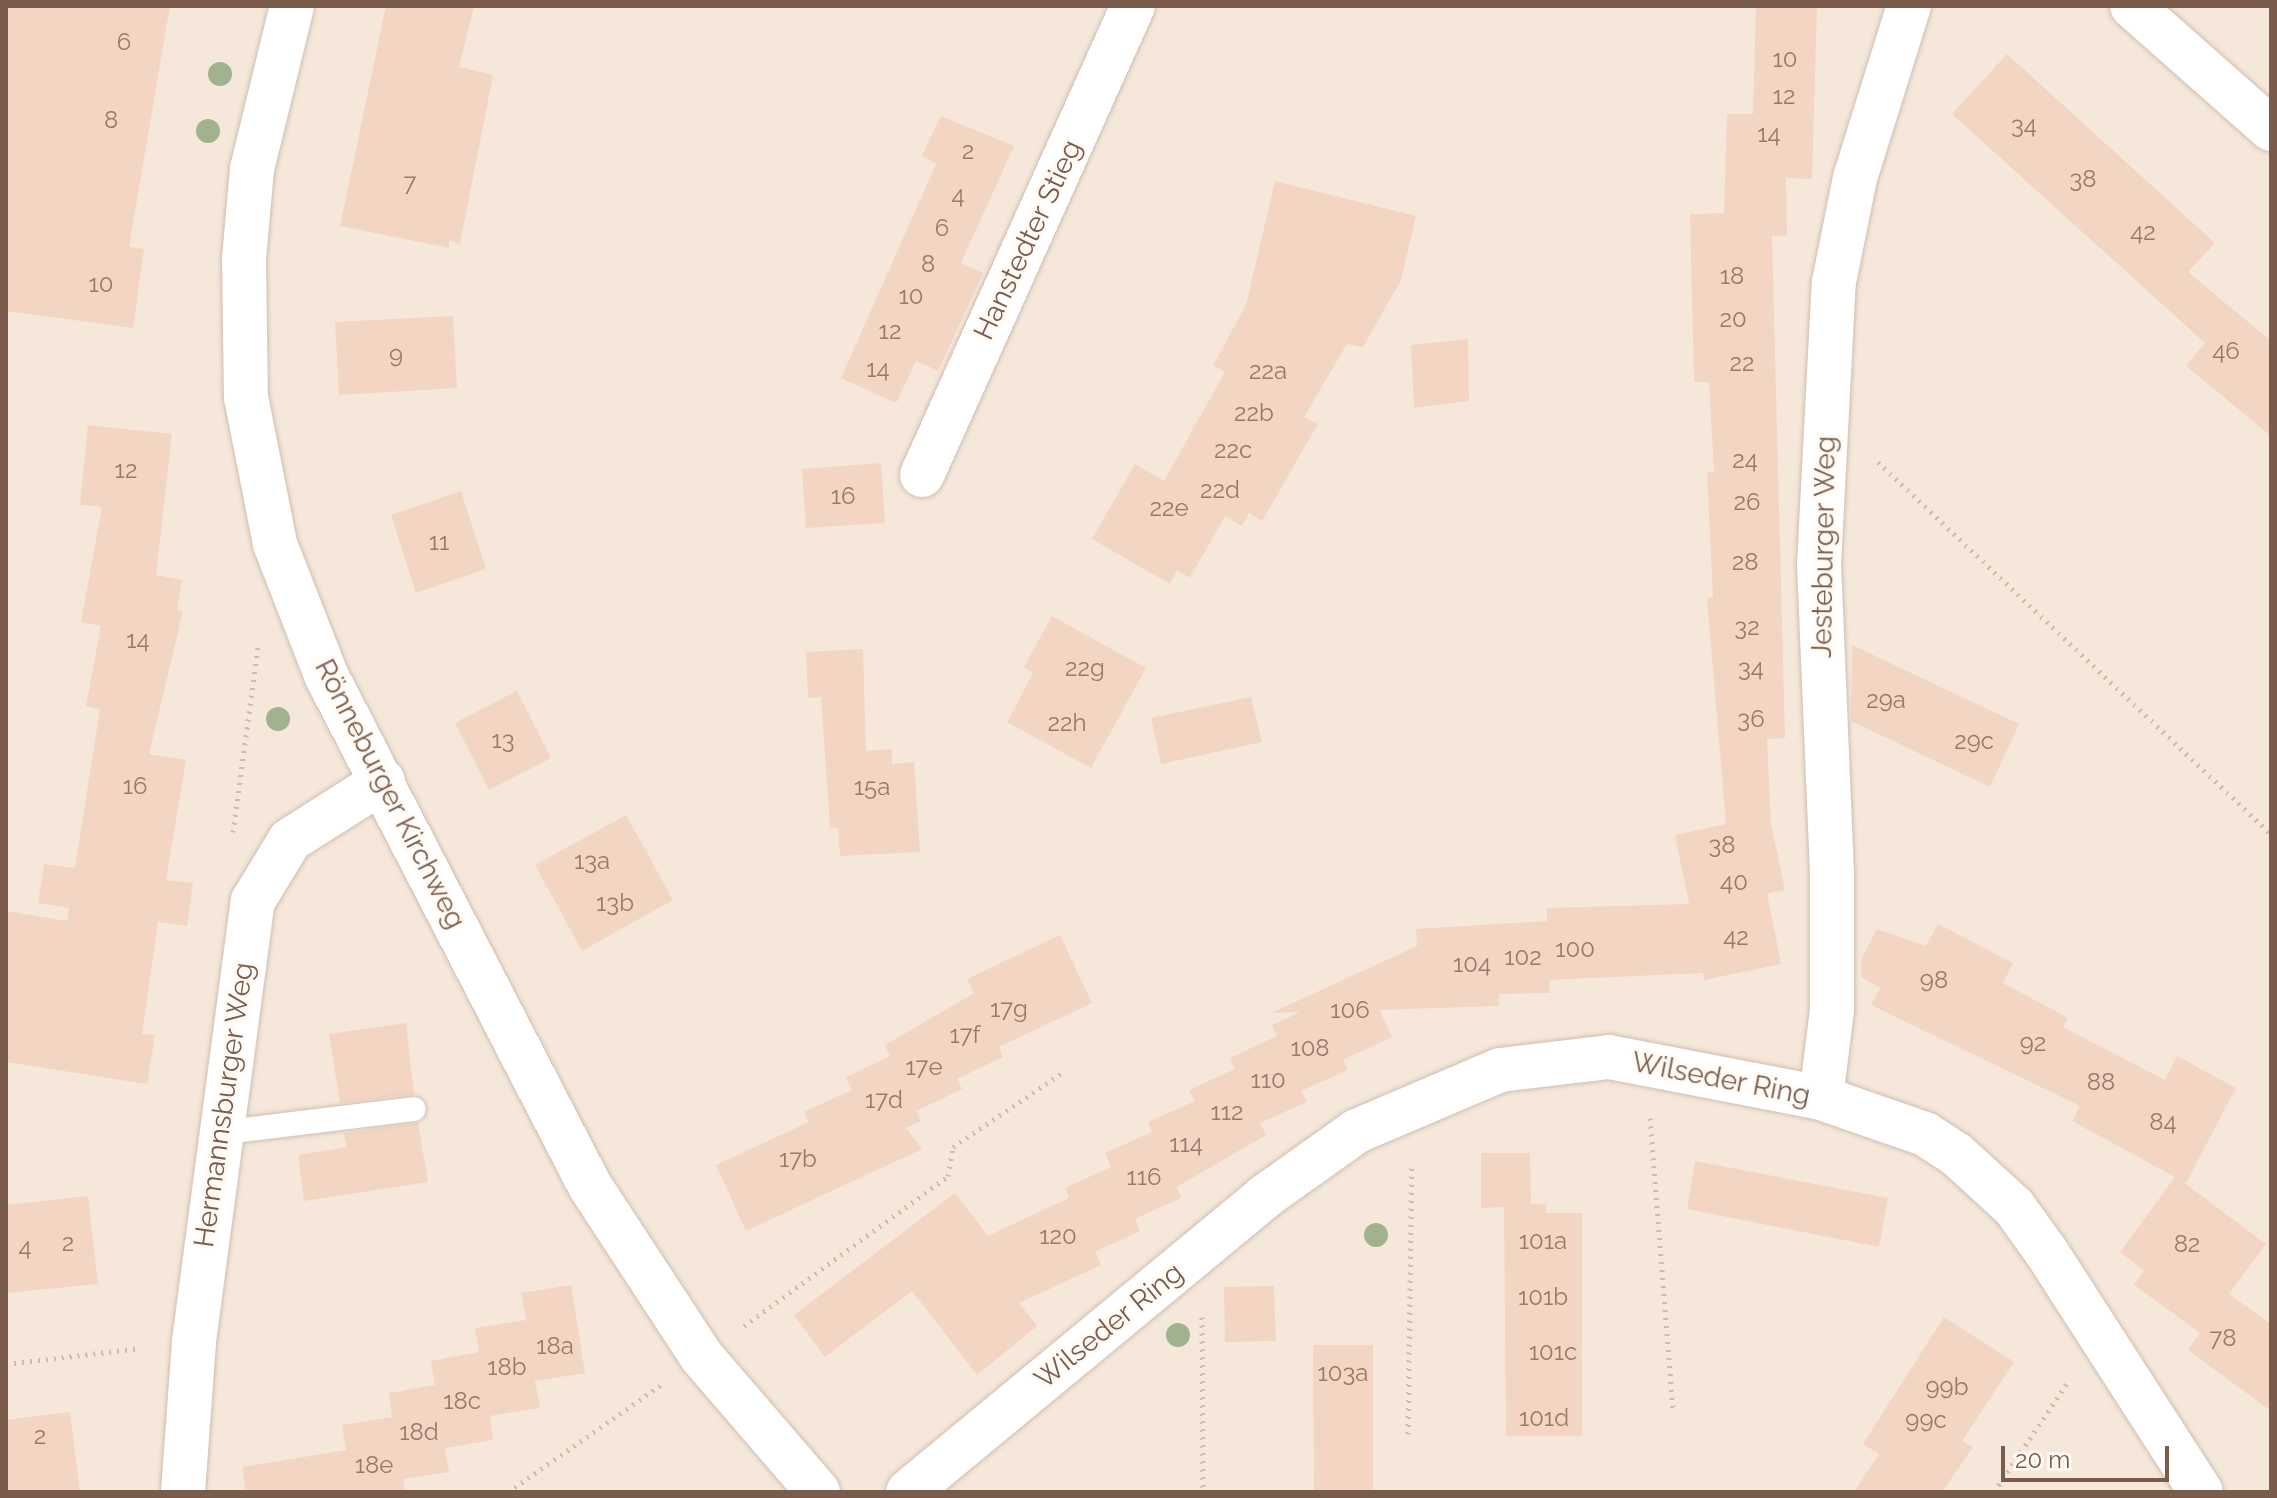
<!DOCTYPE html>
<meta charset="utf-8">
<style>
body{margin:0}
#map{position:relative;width:2277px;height:1498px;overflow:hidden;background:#fdf6ec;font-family:Raleway,sans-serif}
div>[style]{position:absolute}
.residential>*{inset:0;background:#f5e8da}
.building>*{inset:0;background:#f3d5c3}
.path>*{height:5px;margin-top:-2.5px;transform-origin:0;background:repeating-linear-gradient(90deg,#d9b8a5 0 2px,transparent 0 8px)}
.roads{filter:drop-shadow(0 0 2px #d1beb0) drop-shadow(0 0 2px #d1beb0)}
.service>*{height:24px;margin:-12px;padding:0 12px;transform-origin:12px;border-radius:12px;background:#fff}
.minor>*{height:44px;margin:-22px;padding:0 22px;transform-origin:22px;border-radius:22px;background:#fff}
.trees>*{width:24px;height:24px;margin:-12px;border-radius:50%;background:#a0b28e}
span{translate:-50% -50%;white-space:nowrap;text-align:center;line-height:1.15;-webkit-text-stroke:6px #fffaf3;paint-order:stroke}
.number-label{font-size:24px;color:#987a6a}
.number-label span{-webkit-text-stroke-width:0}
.street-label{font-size:28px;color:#7a5c4d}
.frame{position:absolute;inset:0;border:8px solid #7a5c4d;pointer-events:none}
.scale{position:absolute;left:2001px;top:1446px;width:168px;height:36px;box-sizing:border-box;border:4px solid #7a5c4d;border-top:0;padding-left:10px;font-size:24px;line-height:28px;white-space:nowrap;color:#7a5c4d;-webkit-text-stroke:6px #fffaf3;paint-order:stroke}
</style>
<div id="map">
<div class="residential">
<div style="clip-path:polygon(6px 6px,2271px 6px,2271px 1492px,6px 1492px)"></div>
</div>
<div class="building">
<div style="clip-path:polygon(6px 6px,170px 6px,129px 247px,144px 249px,133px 328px,6px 311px)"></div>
<div style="clip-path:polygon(386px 6px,474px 6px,459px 67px,493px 75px,460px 244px,449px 241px,449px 248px,340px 226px)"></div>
<div style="clip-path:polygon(1756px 6px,1817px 6px,1812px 179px,1786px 178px,1787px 236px,1772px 236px,1785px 738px,1767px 739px,1771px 824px,1785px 890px,1767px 894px,1781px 964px,1704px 980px,1703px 973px,1549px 980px,1550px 993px,1499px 994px,1499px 1006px,1379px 1010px,1392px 1037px,1343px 1060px,1348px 1070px,1301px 1091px,1307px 1102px,1260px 1123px,1266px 1135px,1177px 1187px,1181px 1198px,1135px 1219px,1140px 1231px,1095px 1252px,1101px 1265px,1019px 1303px,1037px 1326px,977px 1375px,912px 1291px,825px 1357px,794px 1315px,955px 1193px,988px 1236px,1069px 1198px,1065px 1188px,1111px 1167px,1105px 1153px,1152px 1132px,1148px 1122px,1195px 1101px,1189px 1090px,1235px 1069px,1230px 1058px,1277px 1036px,1272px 1025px,1300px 1012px,1271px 1013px,1417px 946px,1416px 929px,1547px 921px,1547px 908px,1689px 904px,1675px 835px,1726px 824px,1707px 598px,1713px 597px,1707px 472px,1714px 472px,1709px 382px,1694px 382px,1690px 214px,1724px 213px,1727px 114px,1753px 114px)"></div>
<div style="clip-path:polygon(2007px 54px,2215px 243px,2188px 272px,2271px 341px,2271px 436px,2186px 366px,2205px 343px,1952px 114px)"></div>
<div style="clip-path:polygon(941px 116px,1014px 146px,961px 263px,983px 273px,938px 371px,916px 361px,896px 403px,841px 378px,936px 164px,922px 156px)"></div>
<div style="clip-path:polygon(1275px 181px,1416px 216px,1401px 280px,1363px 347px,1347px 344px,1304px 417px,1318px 424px,1262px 521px,1249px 513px,1242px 526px,1225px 516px,1190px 578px,1177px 570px,1170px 584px,1092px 539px,1135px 464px,1164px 481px,1225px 372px,1213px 365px,1246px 305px)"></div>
<div style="clip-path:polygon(453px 316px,457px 388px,339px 395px,335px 322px)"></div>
<div style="clip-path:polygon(1468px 339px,1469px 401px,1414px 408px,1411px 345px)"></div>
<div style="clip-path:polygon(88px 425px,172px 434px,156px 575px,182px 580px,177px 610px,183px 611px,149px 754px,186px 760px,166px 880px,193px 883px,187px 926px,158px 922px,142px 1034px,155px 1035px,147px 1084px,6px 1062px,6px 911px,67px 921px,69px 908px,38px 903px,44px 864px,75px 868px,100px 709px,86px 706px,101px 626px,81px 622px,102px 507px,80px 505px)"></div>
<div style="clip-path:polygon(881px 463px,885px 523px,806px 528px,802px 469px)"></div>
<div style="clip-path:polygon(461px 491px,486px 569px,416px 593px,391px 515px)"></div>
<div style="clip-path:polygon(1052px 616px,1146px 668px,1091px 768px,1007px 722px,1033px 673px,1024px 667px)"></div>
<div style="clip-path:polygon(1852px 645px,2019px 724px,1990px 787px,1851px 721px)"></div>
<div style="clip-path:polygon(863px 649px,866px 751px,892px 749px,892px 764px,914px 762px,920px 852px,840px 856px,838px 828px,830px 828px,821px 697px,808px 698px,806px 652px)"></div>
<div style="clip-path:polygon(517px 691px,551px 758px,489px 790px,455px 723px)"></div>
<div style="clip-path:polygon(1251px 697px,1262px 742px,1161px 764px,1151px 718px)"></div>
<div style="clip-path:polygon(626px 815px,673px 900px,582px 951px,535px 865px)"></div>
<div style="clip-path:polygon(1938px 924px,2013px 963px,2003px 983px,2068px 1018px,2063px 1027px,2165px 1080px,2177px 1056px,2236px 1088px,2186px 1183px,2178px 1178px,2266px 1244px,2229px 1294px,2271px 1324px,2271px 1411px,2188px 1350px,2200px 1333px,2134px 1285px,2144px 1271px,2120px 1252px,2175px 1177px,2072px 1121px,2080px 1106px,1871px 1005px,1880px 988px,1861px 977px,1861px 960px,1877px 929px,1926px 946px)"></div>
<div style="clip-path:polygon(1060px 935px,1092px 1003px,999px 1047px,1003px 1057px,957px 1079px,962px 1089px,916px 1111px,921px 1121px,906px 1128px,922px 1149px,746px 1231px,716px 1165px,809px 1122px,804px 1112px,852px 1090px,846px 1077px,890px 1056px,885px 1045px,974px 993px,967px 979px)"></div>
<div style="clip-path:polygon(406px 1023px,414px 1094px,340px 1103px,329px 1034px)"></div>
<div style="clip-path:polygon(418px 1123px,428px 1182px,304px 1201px,298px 1155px,347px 1147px,344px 1133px)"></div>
<div style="clip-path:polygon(1481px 1153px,1530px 1153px,1531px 1204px,1546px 1204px,1546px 1213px,1582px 1213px,1582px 1436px,1506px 1436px,1504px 1207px,1481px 1208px)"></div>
<div style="clip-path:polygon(1695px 1161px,1888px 1198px,1879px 1247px,1687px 1209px)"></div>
<div style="clip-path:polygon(88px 1196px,98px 1284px,6px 1293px,6px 1205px)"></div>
<div style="clip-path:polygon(571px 1285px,585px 1373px,535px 1381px,540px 1408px,490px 1416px,493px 1440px,445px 1448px,449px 1472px,403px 1479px,405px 1492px,245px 1492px,243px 1467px,346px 1450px,342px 1425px,392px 1417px,389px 1393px,435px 1385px,431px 1361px,479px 1352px,475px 1328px,526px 1320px,521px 1293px)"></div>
<div style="clip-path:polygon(1274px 1286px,1276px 1341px,1225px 1342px,1224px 1287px)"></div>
<div style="clip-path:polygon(1944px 1317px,2014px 1362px,1962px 1441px,1973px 1447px,1942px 1492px,1854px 1492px,1879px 1454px,1863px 1444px)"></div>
<div style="clip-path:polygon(1313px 1345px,1373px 1345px,1373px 1492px,1314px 1492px)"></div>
<div style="clip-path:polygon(70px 1412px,80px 1492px,6px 1492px,6px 1420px)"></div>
</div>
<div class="path">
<div style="left:1878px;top:462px;width:541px;rotate:43.43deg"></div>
<div style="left:233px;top:832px;width:186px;rotate:-82.3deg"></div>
<div style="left:1650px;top:1118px;width:295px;rotate:85.5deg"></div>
<div style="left:1202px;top:1317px;width:175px;rotate:89.7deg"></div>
<div style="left:744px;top:1326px;width:253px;rotate:-36.3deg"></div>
<div style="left:948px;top:1176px;width:29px;rotate:-80deg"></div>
<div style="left:953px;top:1147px;width:132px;rotate:-34.2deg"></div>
<div style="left:6px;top:1364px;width:136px;rotate:-6.8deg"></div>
<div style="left:1408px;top:1434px;width:271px;rotate:-89.2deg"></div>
<div style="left:508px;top:1492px;width:187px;rotate:-35deg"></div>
<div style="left:1994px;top:1492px;width:133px;rotate:-56.1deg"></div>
</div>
<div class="roads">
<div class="service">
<div style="left:219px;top:1133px;width:196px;rotate:-7deg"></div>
</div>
<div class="minor">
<div style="left:292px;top:6px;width:168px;rotate:103.8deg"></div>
<div style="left:252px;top:169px;width:90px;rotate:95.1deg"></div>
<div style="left:244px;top:259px;width:138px;rotate:89.2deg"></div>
<div style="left:246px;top:397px;width:150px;rotate:78.8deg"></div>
<div style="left:275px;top:544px;width:141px;rotate:68.7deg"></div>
<div style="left:326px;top:675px;width:575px;rotate:62.68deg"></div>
<div style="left:590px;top:1186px;width:204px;rotate:56.8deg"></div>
<div style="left:702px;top:1357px;width:178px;rotate:49.3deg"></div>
<div style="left:2132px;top:6px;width:186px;rotate:41.5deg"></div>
<div style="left:922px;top:475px;width:514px;rotate:-65.78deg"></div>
<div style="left:1821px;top:1098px;width:89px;rotate:-82.9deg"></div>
<div style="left:1832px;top:1010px;width:136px;rotate:-90deg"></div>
<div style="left:1832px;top:874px;width:310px;rotate:-92.4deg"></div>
<div style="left:1819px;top:564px;width:282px;rotate:-87deg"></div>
<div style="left:1834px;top:282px;width:106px;rotate:-78.6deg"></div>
<div style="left:1855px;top:178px;width:180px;rotate:-72.6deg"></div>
<div style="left:183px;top:1492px;width:151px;rotate:-85.8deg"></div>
<div style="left:194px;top:1341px;width:444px;rotate:-82.4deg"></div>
<div style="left:253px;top:901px;width:71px;rotate:-58.8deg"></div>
<div style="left:290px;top:840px;width:110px;rotate:-32.4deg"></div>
<div style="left:908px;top:1492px;width:462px;rotate:-39.6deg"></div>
<div style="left:1264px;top:1197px;width:114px;rotate:-35.4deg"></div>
<div style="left:1357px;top:1131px;width:155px;rotate:-23.1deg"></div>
<div style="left:1500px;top:1070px;width:110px;rotate:-6.8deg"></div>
<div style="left:1609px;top:1057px;width:216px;rotate:10.9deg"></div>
<div style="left:1821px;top:1098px;width:110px;rotate:19.1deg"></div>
<div style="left:1925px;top:1134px;width:37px;rotate:33deg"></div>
<div style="left:1956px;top:1154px;width:79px;rotate:42.4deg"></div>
<div style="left:2014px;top:1207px;width:57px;rotate:54.3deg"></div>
<div style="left:2047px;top:1253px;width:284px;rotate:57.2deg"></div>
</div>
</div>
<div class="trees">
<div style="left:220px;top:74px"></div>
<div style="left:208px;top:131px"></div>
<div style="left:278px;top:719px"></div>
<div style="left:1376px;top:1235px"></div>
<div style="left:1178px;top:1335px"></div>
</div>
<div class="number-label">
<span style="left:124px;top:42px">6</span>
<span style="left:1785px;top:59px">10</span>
<span style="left:1784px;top:96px">12</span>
<span style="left:111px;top:120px">8</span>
<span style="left:2024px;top:125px">34</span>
<span style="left:1769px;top:134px">14</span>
<span style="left:968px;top:151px">2</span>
<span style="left:2083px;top:179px">38</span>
<span style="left:410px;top:183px">7</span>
<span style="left:958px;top:195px">4</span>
<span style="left:942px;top:228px">6</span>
<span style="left:2143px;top:232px">42</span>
<span style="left:928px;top:264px">8</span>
<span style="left:1732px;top:276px">18</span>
<span style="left:101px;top:284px">10</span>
<span style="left:911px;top:296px">10</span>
<span style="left:1733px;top:319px">20</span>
<span style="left:890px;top:331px">12</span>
<span style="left:2226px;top:351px">46</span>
<span style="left:396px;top:355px">9</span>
<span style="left:1742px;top:363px">22</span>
<span style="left:878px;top:369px">14</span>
<span style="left:1268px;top:371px">22a</span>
<span style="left:1254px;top:413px">22b</span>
<span style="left:1233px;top:450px">22c</span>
<span style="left:1745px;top:460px">24</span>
<span style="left:126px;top:470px">12</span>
<span style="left:1220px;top:490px">22d</span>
<span style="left:843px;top:496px">16</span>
<span style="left:1747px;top:502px">26</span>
<span style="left:1169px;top:508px">22e</span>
<span style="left:439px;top:542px">11</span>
<span style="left:1745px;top:562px">28</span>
<span style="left:1747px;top:627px">32</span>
<span style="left:138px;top:640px">14</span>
<span style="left:1085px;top:668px">22g</span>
<span style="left:1751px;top:668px">34</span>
<span style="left:1886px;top:700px">29a</span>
<span style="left:1751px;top:719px">36</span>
<span style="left:1067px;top:723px">22h</span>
<span style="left:503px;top:740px">13</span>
<span style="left:1974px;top:741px">29c</span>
<span style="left:135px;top:786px">16</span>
<span style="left:872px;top:787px">15a</span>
<span style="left:1722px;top:845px">38</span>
<span style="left:592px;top:861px">13a</span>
<span style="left:1734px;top:882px">40</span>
<span style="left:615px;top:903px">13b</span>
<span style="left:1736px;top:937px">42</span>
<span style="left:1575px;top:949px">100</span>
<span style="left:1523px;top:957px">102</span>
<span style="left:1472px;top:964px">104</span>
<span style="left:1934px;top:980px">98</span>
<span style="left:1009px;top:1009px">17g</span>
<span style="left:1350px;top:1010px">106</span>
<span style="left:965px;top:1035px">17f</span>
<span style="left:2033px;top:1043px">92</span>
<span style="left:1310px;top:1048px">108</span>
<span style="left:924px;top:1067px">17e</span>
<span style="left:1268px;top:1080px">110</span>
<span style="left:2101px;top:1082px">88</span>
<span style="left:884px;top:1100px">17d</span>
<span style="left:1227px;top:1112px">112</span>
<span style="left:2163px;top:1122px">84</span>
<span style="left:1186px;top:1144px">114</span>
<span style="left:798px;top:1159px">17b</span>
<span style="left:1144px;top:1177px">116</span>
<span style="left:1058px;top:1236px">120</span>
<span style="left:1543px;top:1241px">101a</span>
<span style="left:68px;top:1243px">2</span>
<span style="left:2187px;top:1244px">82</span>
<span style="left:25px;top:1247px">4</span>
<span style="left:1543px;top:1297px">101b</span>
<span style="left:2223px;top:1338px">78</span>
<span style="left:555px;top:1346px">18a</span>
<span style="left:1553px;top:1352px">101c</span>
<span style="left:507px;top:1367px">18b</span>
<span style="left:1343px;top:1373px">103a</span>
<span style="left:1947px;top:1387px">99b</span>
<span style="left:462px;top:1401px">18c</span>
<span style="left:1544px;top:1418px">101d</span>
<span style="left:1926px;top:1420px">99c</span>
<span style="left:419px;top:1432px">18d</span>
<span style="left:40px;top:1436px">2</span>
<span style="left:374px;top:1465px">18e</span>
</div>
<div class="street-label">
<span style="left:1028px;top:240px;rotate:-65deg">Hanstedter Stieg</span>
<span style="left:1824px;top:547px;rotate:-89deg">Jesteburger Weg</span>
<span style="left:390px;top:794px;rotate:63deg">Rönneburger Kirchweg</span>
<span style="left:1721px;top:1079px;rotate:11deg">Wilseder Ring</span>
<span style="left:224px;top:1105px;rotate:-82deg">Hermannsburger Weg</span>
<span style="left:1109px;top:1326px;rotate:-39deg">Wilseder Ring</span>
</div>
<div class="frame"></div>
<div class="scale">20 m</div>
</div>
